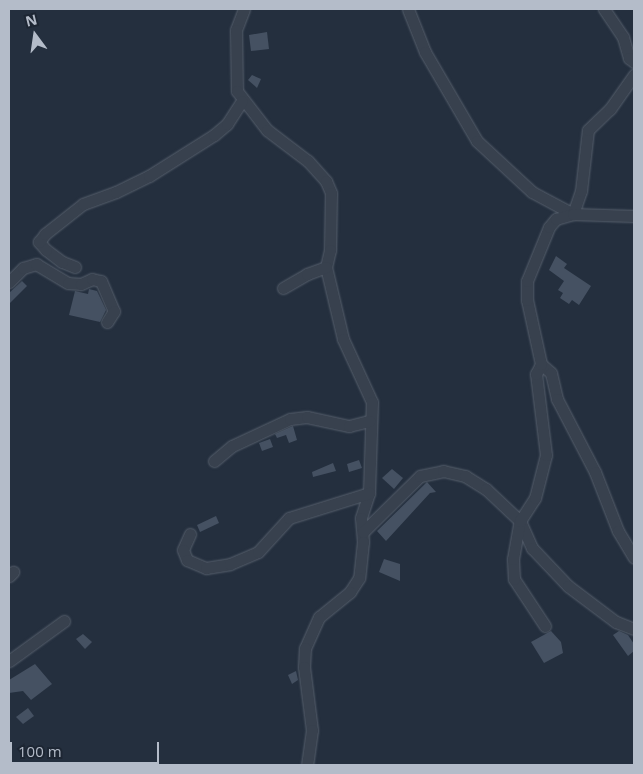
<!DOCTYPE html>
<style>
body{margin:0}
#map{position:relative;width:643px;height:774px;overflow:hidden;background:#242f3e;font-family:"Open Sans",sans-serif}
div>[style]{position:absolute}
.building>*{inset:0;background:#455162}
.roads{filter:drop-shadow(0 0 1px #565f6c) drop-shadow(0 0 1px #565f6c)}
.minor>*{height:11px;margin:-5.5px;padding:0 5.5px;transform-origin:5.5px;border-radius:5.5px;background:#38414e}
span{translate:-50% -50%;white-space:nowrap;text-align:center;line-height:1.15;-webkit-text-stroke:4px #1d2633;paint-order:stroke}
.frame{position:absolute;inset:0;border:10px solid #b4bcc9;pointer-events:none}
.north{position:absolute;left:10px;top:10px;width:50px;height:50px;-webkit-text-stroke:4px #1d2633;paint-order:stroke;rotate:346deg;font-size:14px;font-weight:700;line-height:20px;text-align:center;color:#b4bcc9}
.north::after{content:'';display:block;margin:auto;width:18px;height:22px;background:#b4bcc9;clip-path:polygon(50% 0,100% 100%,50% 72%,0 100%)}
.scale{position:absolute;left:10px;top:742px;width:149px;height:22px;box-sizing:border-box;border:2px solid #b4bcc9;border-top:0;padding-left:6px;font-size:15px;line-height:18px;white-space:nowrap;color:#b4bcc9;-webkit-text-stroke:4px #1d2633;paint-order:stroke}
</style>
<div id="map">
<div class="building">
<div style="clip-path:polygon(267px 32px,269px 49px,251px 51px,249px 35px)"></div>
<div style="clip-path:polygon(252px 75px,261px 79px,257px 88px,248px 80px)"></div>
<div style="clip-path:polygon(556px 256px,567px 264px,564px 268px,591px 286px,579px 305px,572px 300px,569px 304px,560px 298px,563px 293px,558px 290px,564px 281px,549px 270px)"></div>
<div style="clip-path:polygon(22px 281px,27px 286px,9px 304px,9px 293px)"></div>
<div style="clip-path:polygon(89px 289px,97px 291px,106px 310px,100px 322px,69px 315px,75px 291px,88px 294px)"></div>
<div style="clip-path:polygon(293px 426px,297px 440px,289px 443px,286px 435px,277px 438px,275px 434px)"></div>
<div style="clip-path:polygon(270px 439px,273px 447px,262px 451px,259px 443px)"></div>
<div style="clip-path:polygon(359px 460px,362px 468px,349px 472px,347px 464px)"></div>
<div style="clip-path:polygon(333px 463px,336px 471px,313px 477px,312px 472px)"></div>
<div style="clip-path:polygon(392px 469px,403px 478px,394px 489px,382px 478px)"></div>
<div style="clip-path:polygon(427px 482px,436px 492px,430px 493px,386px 541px,377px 531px)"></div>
<div style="clip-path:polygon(216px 516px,219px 523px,200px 532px,197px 525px)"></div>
<div style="clip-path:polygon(384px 559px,400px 564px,400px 581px,379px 572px)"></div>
<div style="clip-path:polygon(551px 631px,561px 642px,563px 653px,544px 663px,531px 642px)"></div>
<div style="clip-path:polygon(619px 631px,628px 635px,634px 644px,634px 651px,628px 656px,613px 635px)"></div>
<div style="clip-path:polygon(83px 634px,92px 642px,85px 649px,76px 639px)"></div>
<div style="clip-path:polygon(35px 664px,52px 684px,31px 700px,23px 691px,9px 693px,9px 680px)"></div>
<div style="clip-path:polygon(296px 671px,298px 680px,292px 684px,288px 675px)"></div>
<div style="clip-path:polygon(28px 708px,34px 716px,23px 724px,16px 717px)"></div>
</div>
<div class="roads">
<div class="minor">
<div style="left:244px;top:9px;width:22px;rotate:111deg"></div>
<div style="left:236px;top:30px;width:61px;rotate:89.1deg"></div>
<div style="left:237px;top:91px;width:49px;rotate:52.4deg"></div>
<div style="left:267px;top:130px;width:51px;rotate:37.1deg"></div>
<div style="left:308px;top:161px;width:27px;rotate:48deg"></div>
<div style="left:326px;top:181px;width:13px;rotate:67deg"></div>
<div style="left:331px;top:193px;width:57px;rotate:91deg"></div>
<div style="left:330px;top:250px;width:17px;rotate:103deg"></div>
<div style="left:326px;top:267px;width:74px;rotate:76.7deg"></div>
<div style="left:343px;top:339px;width:69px;rotate:65.3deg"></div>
<div style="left:372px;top:402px;width:91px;rotate:91.9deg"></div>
<div style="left:369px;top:493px;width:26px;rotate:108deg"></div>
<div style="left:361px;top:518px;width:24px;rotate:85deg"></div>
<div style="left:363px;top:542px;width:36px;rotate:96deg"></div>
<div style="left:359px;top:578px;width:17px;rotate:123deg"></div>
<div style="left:350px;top:592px;width:40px;rotate:141deg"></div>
<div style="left:319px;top:617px;width:34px;rotate:114deg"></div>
<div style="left:305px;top:648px;width:19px;rotate:93deg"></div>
<div style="left:304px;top:667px;width:64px;rotate:82.8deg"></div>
<div style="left:312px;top:730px;width:35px;rotate:98deg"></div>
<div style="left:408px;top:9px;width:46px;rotate:68.4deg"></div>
<div style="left:425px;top:52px;width:103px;rotate:59.7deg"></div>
<div style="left:477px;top:141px;width:75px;rotate:42.8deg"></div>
<div style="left:532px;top:192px;width:47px;rotate:28.2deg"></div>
<div style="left:573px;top:214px;width:24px;rotate:-71deg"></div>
<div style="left:581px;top:191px;width:61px;rotate:-83.5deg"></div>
<div style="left:588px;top:130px;width:30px;rotate:-44deg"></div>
<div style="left:610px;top:109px;width:42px;rotate:-54.8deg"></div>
<div style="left:604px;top:9px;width:34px;rotate:56deg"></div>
<div style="left:623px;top:37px;width:22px;rotate:74deg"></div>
<div style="left:629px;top:58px;width:6px;rotate:39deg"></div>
<div style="left:75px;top:267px;width:14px;rotate:-159deg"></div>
<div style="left:62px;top:262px;width:20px;rotate:-143deg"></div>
<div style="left:46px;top:250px;width:11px;rotate:-131deg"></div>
<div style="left:39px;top:242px;width:10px;rotate:-53deg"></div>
<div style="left:45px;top:234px;width:48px;rotate:-38.3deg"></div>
<div style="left:83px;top:204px;width:35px;rotate:-20deg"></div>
<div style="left:116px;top:192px;width:37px;rotate:-26deg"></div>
<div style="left:149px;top:176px;width:77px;rotate:-32.2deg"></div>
<div style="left:214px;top:135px;width:17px;rotate:-40deg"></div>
<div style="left:227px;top:124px;width:27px;rotate:-57deg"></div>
<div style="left:9px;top:282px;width:20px;rotate:-45deg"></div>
<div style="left:23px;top:268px;width:14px;rotate:-17deg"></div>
<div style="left:36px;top:264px;width:37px;rotate:31deg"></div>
<div style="left:68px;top:283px;width:13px;rotate:4deg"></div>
<div style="left:81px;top:284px;width:12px;rotate:-24deg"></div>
<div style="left:92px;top:279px;width:9px;rotate:13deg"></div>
<div style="left:101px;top:281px;width:33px;rotate:67deg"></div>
<div style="left:114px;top:311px;width:13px;rotate:122deg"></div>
<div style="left:283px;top:288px;width:28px;rotate:-30deg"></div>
<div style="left:307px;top:274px;width:20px;rotate:-20deg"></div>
<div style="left:541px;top:364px;width:13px;rotate:42deg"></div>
<div style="left:551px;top:373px;width:27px;rotate:77deg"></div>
<div style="left:557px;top:399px;width:82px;rotate:62.5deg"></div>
<div style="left:595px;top:472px;width:63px;rotate:68.7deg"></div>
<div style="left:618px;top:531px;width:31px;rotate:59deg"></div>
<div style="left:214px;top:461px;width:23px;rotate:-40deg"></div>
<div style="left:232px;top:446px;width:64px;rotate:-25deg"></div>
<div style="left:290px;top:419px;width:17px;rotate:-7deg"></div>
<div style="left:307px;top:417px;width:43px;rotate:12.1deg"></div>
<div style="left:349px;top:426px;width:21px;rotate:-14deg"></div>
<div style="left:363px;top:532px;width:80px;rotate:-44.5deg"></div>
<div style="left:420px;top:476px;width:24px;rotate:-12deg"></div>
<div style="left:443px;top:471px;width:23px;rotate:13deg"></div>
<div style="left:465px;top:476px;width:25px;rotate:32deg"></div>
<div style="left:486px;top:489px;width:47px;rotate:43.3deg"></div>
<div style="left:520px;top:521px;width:30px;rotate:66deg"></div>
<div style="left:532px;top:548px;width:52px;rotate:46.5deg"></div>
<div style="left:568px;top:586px;width:60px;rotate:36.9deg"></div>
<div style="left:616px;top:622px;width:19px;rotate:21deg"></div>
<div style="left:190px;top:534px;width:17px;rotate:114deg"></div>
<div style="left:183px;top:550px;width:11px;rotate:68deg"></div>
<div style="left:187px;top:560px;width:21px;rotate:23deg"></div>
<div style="left:206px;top:568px;width:24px;rotate:-9deg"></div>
<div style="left:230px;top:564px;width:30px;rotate:-23deg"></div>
<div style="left:258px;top:552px;width:46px;rotate:-47.6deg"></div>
<div style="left:289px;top:518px;width:84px;rotate:-17.4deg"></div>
<div style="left:9px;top:576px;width:6px;rotate:-45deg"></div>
<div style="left:545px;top:626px;width:56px;rotate:-123.4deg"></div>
<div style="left:514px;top:579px;width:20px;rotate:-93deg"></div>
<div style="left:513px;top:559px;width:39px;rotate:-80deg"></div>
<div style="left:520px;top:521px;width:27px;rotate:-57deg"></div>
<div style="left:535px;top:498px;width:44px;rotate:-75.7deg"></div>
<div style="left:546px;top:455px;width:82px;rotate:-97deg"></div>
<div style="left:536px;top:374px;width:11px;rotate:-63deg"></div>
<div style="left:541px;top:364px;width:66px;rotate:-102.3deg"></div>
<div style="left:527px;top:300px;width:19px;rotate:-90deg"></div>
<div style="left:527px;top:281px;width:58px;rotate:-67.8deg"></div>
<div style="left:549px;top:227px;width:11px;rotate:-49deg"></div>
<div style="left:556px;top:219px;width:18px;rotate:-16deg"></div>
<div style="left:573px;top:214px;width:61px;rotate:1.9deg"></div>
<div style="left:9px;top:661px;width:68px;rotate:-36deg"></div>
</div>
</div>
<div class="frame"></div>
<div class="north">N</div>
<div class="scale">100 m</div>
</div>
